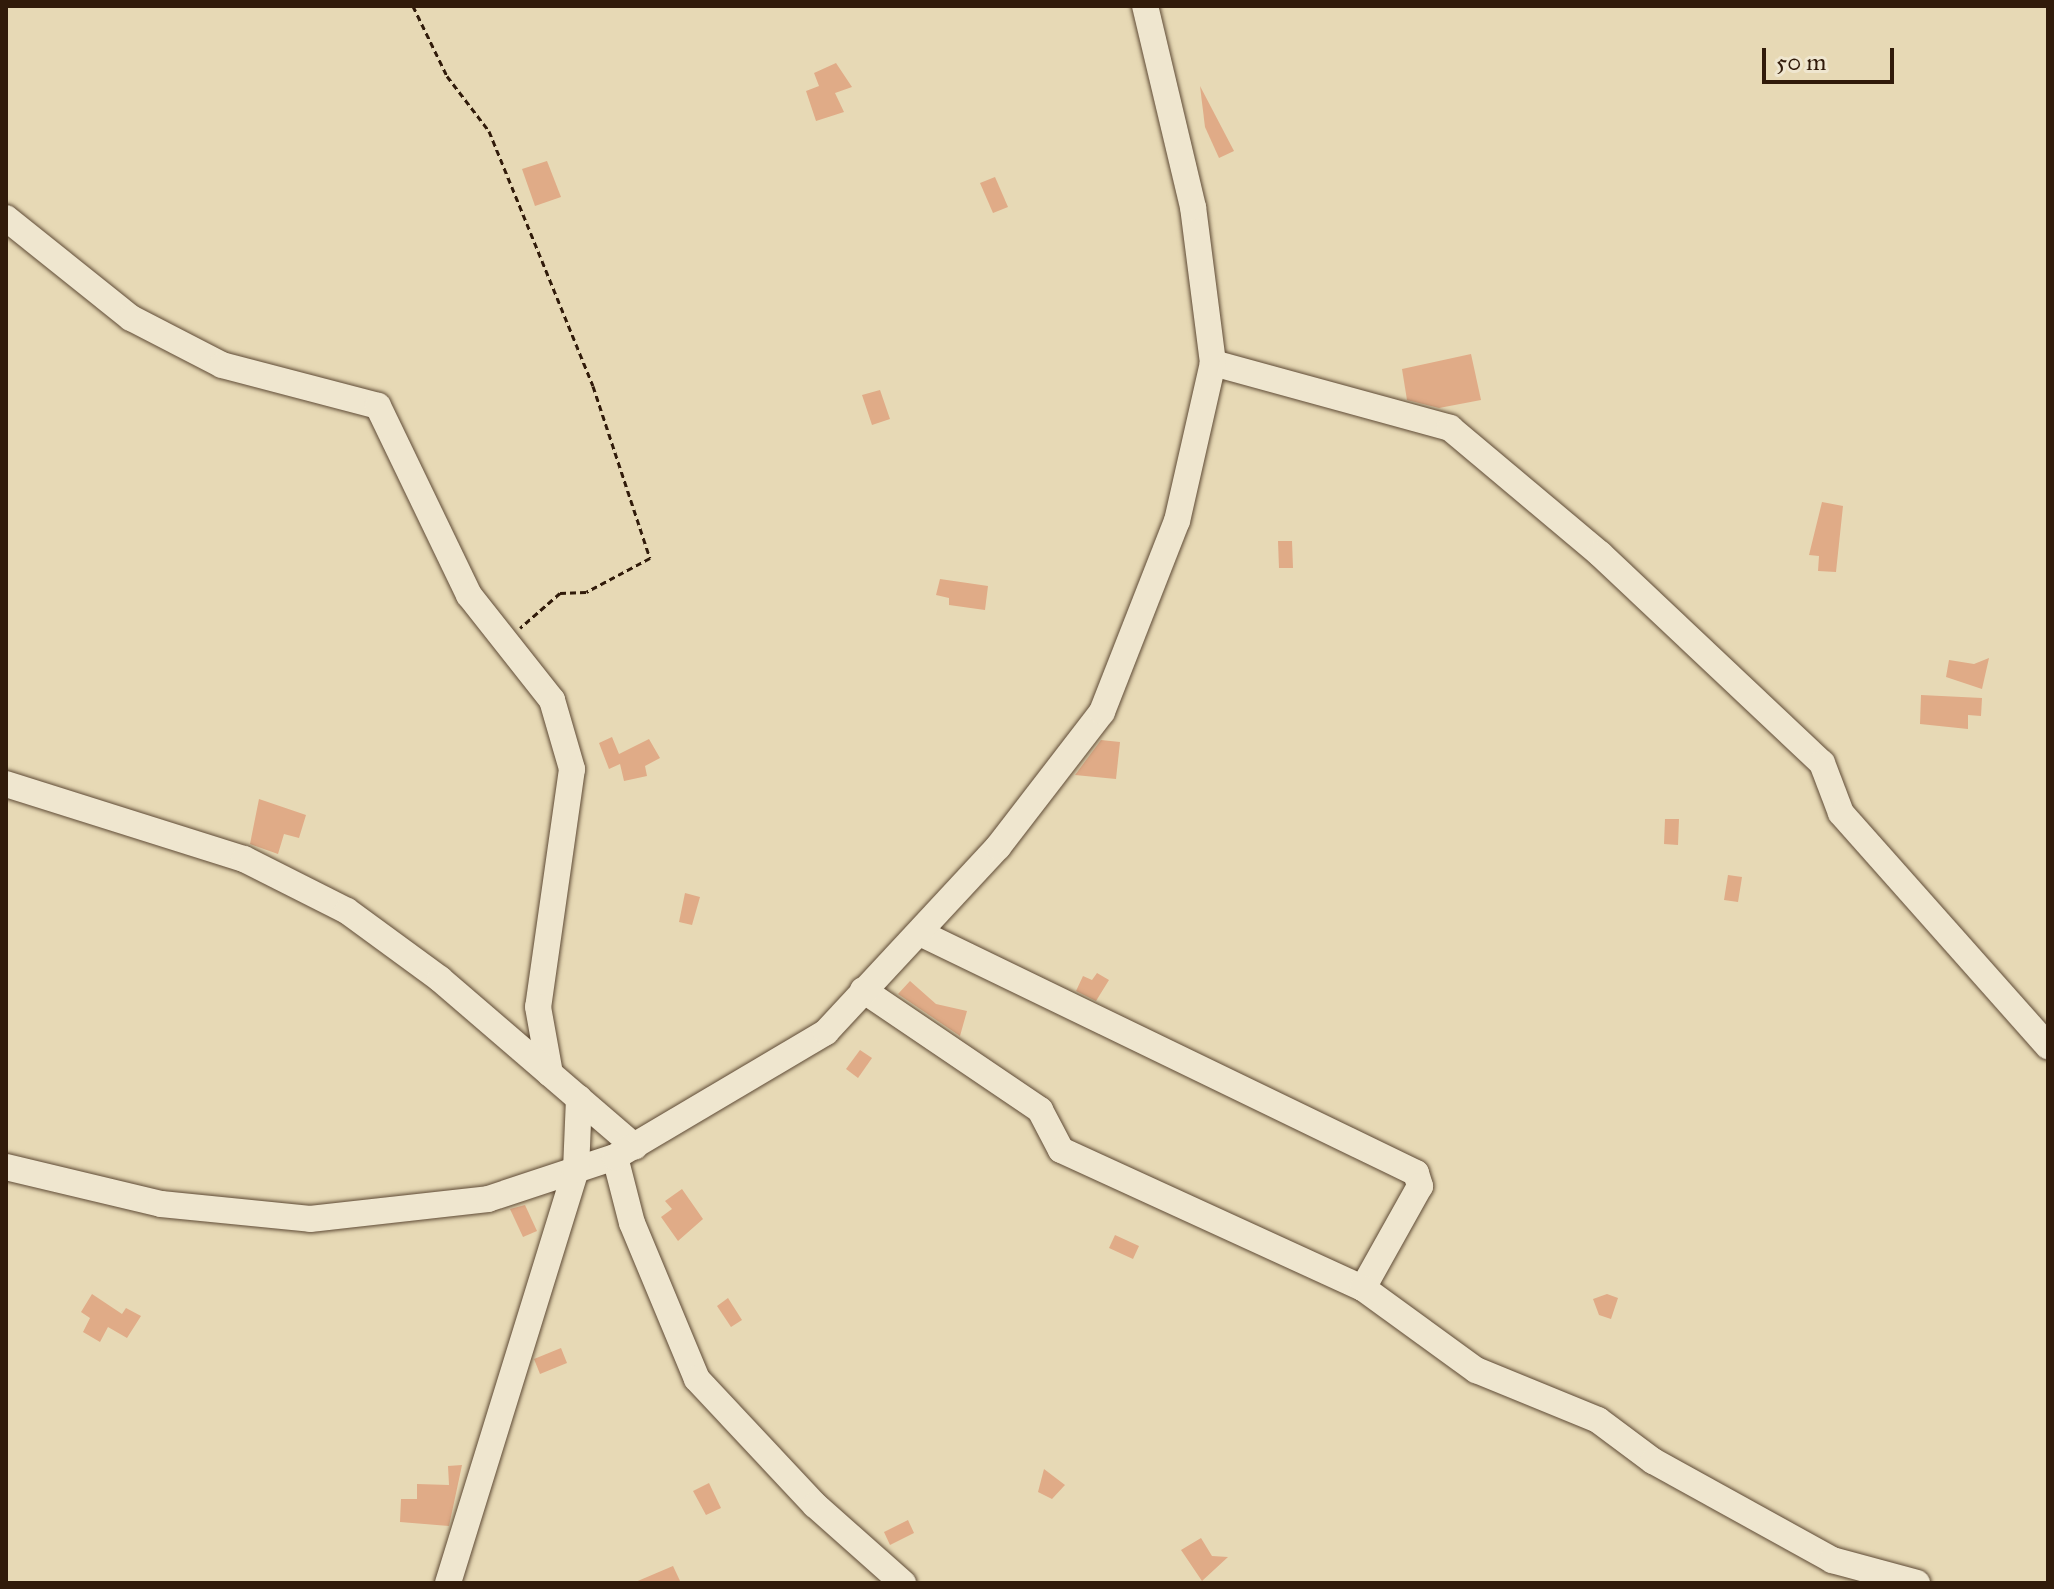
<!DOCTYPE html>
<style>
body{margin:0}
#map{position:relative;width:2054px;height:1589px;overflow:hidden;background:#e7d9b5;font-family:"IM FELL Great Primer",serif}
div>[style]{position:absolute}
.building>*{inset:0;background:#e0ab87}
.path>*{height:3px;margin-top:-1.5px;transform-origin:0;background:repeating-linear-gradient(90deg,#311b0a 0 6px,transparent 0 10px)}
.roads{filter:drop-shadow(0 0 2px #5e4a35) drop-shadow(0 0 2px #5e4a35)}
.minor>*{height:26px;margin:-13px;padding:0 13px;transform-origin:13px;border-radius:13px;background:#efe6cf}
span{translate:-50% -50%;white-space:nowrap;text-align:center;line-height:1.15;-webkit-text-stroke:8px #efe6cf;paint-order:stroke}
.frame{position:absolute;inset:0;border:8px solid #311b0a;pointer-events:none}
.scale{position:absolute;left:1762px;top:48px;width:132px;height:36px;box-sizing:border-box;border:4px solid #311b0a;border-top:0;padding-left:10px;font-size:24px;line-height:28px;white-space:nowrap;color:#311b0a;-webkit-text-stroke:6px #efe6cf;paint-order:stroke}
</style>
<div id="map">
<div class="building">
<div style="clip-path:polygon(836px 63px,852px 87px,835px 93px,844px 112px,816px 121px,806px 91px,819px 86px,814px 73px)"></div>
<div style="clip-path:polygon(1200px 86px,1234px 151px,1219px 158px,1205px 127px)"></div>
<div style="clip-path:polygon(547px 161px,561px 197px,535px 206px,522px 169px)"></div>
<div style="clip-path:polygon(995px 177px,1008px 207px,993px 213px,980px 183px)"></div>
<div style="clip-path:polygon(1471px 354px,1481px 400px,1439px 408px,1407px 400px,1402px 369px)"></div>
<div style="clip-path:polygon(880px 390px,890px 419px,872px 425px,862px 395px)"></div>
<div style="clip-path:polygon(1822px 502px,1843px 506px,1836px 572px,1818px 571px,1819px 556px,1809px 555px)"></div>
<div style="clip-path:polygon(1278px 541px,1292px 541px,1293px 568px,1279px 568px)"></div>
<div style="clip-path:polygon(940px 579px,988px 586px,985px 610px,949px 605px,949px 598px,936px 595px)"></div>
<div style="clip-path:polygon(1989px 658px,1982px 689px,1946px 677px,1949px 660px,1974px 664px)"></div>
<div style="clip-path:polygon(1921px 695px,1982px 698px,1981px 716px,1968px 715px,1968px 729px,1920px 724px)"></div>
<div style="clip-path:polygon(612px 737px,619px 754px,649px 739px,660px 758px,645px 766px,647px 776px,624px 781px,620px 764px,609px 769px,599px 743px)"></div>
<div style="clip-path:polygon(1101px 740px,1120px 742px,1116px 779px,1075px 775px)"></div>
<div style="clip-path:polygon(259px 799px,306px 815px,299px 838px,284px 834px,278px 854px,250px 844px)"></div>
<div style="clip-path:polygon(1665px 819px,1679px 819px,1678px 845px,1664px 844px)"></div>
<div style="clip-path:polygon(1728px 875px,1742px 877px,1738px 902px,1724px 900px)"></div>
<div style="clip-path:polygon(685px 893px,700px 897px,692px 925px,679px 922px)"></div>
<div style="clip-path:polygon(1097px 973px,1109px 980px,1096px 1001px,1076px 991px,1083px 976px,1092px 980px)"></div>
<div style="clip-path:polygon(910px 981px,936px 1004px,967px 1011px,960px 1036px,898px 994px)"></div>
<div style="clip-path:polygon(860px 1050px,872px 1058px,858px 1078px,846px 1069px)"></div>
<div style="clip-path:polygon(682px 1189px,703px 1219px,678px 1241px,661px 1217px,672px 1209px,665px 1201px)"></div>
<div style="clip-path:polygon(525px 1205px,537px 1231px,523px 1237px,510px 1209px)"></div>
<div style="clip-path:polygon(1115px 1235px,1139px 1246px,1133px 1259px,1109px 1248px)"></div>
<div style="clip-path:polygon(92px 1294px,122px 1314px,126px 1308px,141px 1316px,127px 1338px,108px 1327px,100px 1342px,83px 1332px,90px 1318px,81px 1312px)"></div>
<div style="clip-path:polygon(1607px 1294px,1618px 1298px,1611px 1319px,1599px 1315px,1593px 1299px)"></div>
<div style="clip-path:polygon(728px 1298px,742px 1320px,731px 1327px,717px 1306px)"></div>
<div style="clip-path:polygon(561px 1348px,567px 1363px,540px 1374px,534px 1359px)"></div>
<div style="clip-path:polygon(462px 1465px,449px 1526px,400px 1522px,401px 1499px,417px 1499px,417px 1484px,449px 1485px,448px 1466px)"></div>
<div style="clip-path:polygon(1044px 1469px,1065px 1485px,1052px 1499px,1038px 1492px)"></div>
<div style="clip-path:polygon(709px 1483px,721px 1508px,706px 1515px,693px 1491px)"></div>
<div style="clip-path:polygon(908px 1520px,914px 1533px,890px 1545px,884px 1532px)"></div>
<div style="clip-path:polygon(1201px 1538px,1212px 1556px,1228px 1557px,1202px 1581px,1181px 1550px)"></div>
<div style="clip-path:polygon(673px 1566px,681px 1583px,633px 1583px)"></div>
</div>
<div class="path">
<div style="left:413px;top:6px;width:78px;rotate:64.1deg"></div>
<div style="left:447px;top:76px;width:69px;rotate:52.6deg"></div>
<div style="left:489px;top:131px;width:275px;rotate:67.8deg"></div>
<div style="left:593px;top:386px;width:181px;rotate:71.7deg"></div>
<div style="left:650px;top:558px;width:72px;rotate:152deg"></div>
<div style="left:586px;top:592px;width:26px;rotate:178deg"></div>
<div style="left:560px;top:593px;width:53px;rotate:138.8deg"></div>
</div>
<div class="roads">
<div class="minor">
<div style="left:6px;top:218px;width:160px;rotate:38.7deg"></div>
<div style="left:131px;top:318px;width:102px;rotate:27.3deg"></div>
<div style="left:222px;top:365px;width:161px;rotate:14.7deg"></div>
<div style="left:378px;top:406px;width:210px;rotate:64.3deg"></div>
<div style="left:469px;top:595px;width:134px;rotate:51.7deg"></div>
<div style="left:552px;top:700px;width:72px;rotate:73.8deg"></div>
<div style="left:572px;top:769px;width:240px;rotate:98.1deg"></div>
<div style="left:538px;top:1007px;width:68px;rotate:79.8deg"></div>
<div style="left:1213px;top:363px;width:246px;rotate:15.3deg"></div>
<div style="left:1450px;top:428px;width:196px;rotate:40deg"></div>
<div style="left:1600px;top:554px;width:305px;rotate:43.3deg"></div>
<div style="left:1822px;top:763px;width:53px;rotate:69.2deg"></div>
<div style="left:1841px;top:813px;width:312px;rotate:48.4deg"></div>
<div style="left:6px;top:784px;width:250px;rotate:17.5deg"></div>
<div style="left:244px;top:859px;width:115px;rotate:26.8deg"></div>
<div style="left:347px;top:911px;width:115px;rotate:36.2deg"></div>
<div style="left:440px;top:979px;width:257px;rotate:40.7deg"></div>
<div style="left:920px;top:933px;width:551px;rotate:25.82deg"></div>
<div style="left:1416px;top:1173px;width:14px;rotate:73deg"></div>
<div style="left:1420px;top:1186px;width:117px;rotate:119.2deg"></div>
<div style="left:863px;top:990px;width:214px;rotate:34.1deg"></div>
<div style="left:1040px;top:1110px;width:45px;rotate:62.3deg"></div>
<div style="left:1061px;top:1150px;width:332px;rotate:24.6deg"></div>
<div style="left:1363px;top:1288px;width:140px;rotate:36deg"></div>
<div style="left:1476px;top:1370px;width:132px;rotate:22.3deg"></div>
<div style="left:1598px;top:1420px;width:69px;rotate:36.7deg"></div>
<div style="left:1653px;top:1461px;width:205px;rotate:28.9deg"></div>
<div style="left:1832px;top:1560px;width:88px;rotate:15.1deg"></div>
<div style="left:615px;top:1157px;width:68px;rotate:75.6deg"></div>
<div style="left:632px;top:1223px;width:169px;rotate:67.4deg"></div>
<div style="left:697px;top:1379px;width:173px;rotate:46.9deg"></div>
<div style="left:815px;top:1505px;width:118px;rotate:41.6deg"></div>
<div style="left:6px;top:1167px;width:159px;rotate:13.4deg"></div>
<div style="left:161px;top:1204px;width:150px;rotate:5.7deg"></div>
<div style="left:310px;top:1219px;width:179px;rotate:-6.4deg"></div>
<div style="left:488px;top:1199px;width:134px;rotate:-18.3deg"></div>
<div style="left:615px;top:1157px;width:245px;rotate:-30.6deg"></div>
<div style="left:826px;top:1032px;width:253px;rotate:-47.1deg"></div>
<div style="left:998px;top:847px;width:170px;rotate:-52.4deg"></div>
<div style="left:1102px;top:712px;width:205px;rotate:-68.6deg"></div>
<div style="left:1177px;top:521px;width:162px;rotate:-77.2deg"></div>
<div style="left:1213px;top:363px;width:157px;rotate:-97.3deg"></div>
<div style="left:1193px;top:207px;width:207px;rotate:-103.4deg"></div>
<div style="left:448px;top:1583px;width:432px;rotate:-72.8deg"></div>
<div style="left:576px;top:1170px;width:72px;rotate:-87.6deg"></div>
</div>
</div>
<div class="frame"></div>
<div class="scale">50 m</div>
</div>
